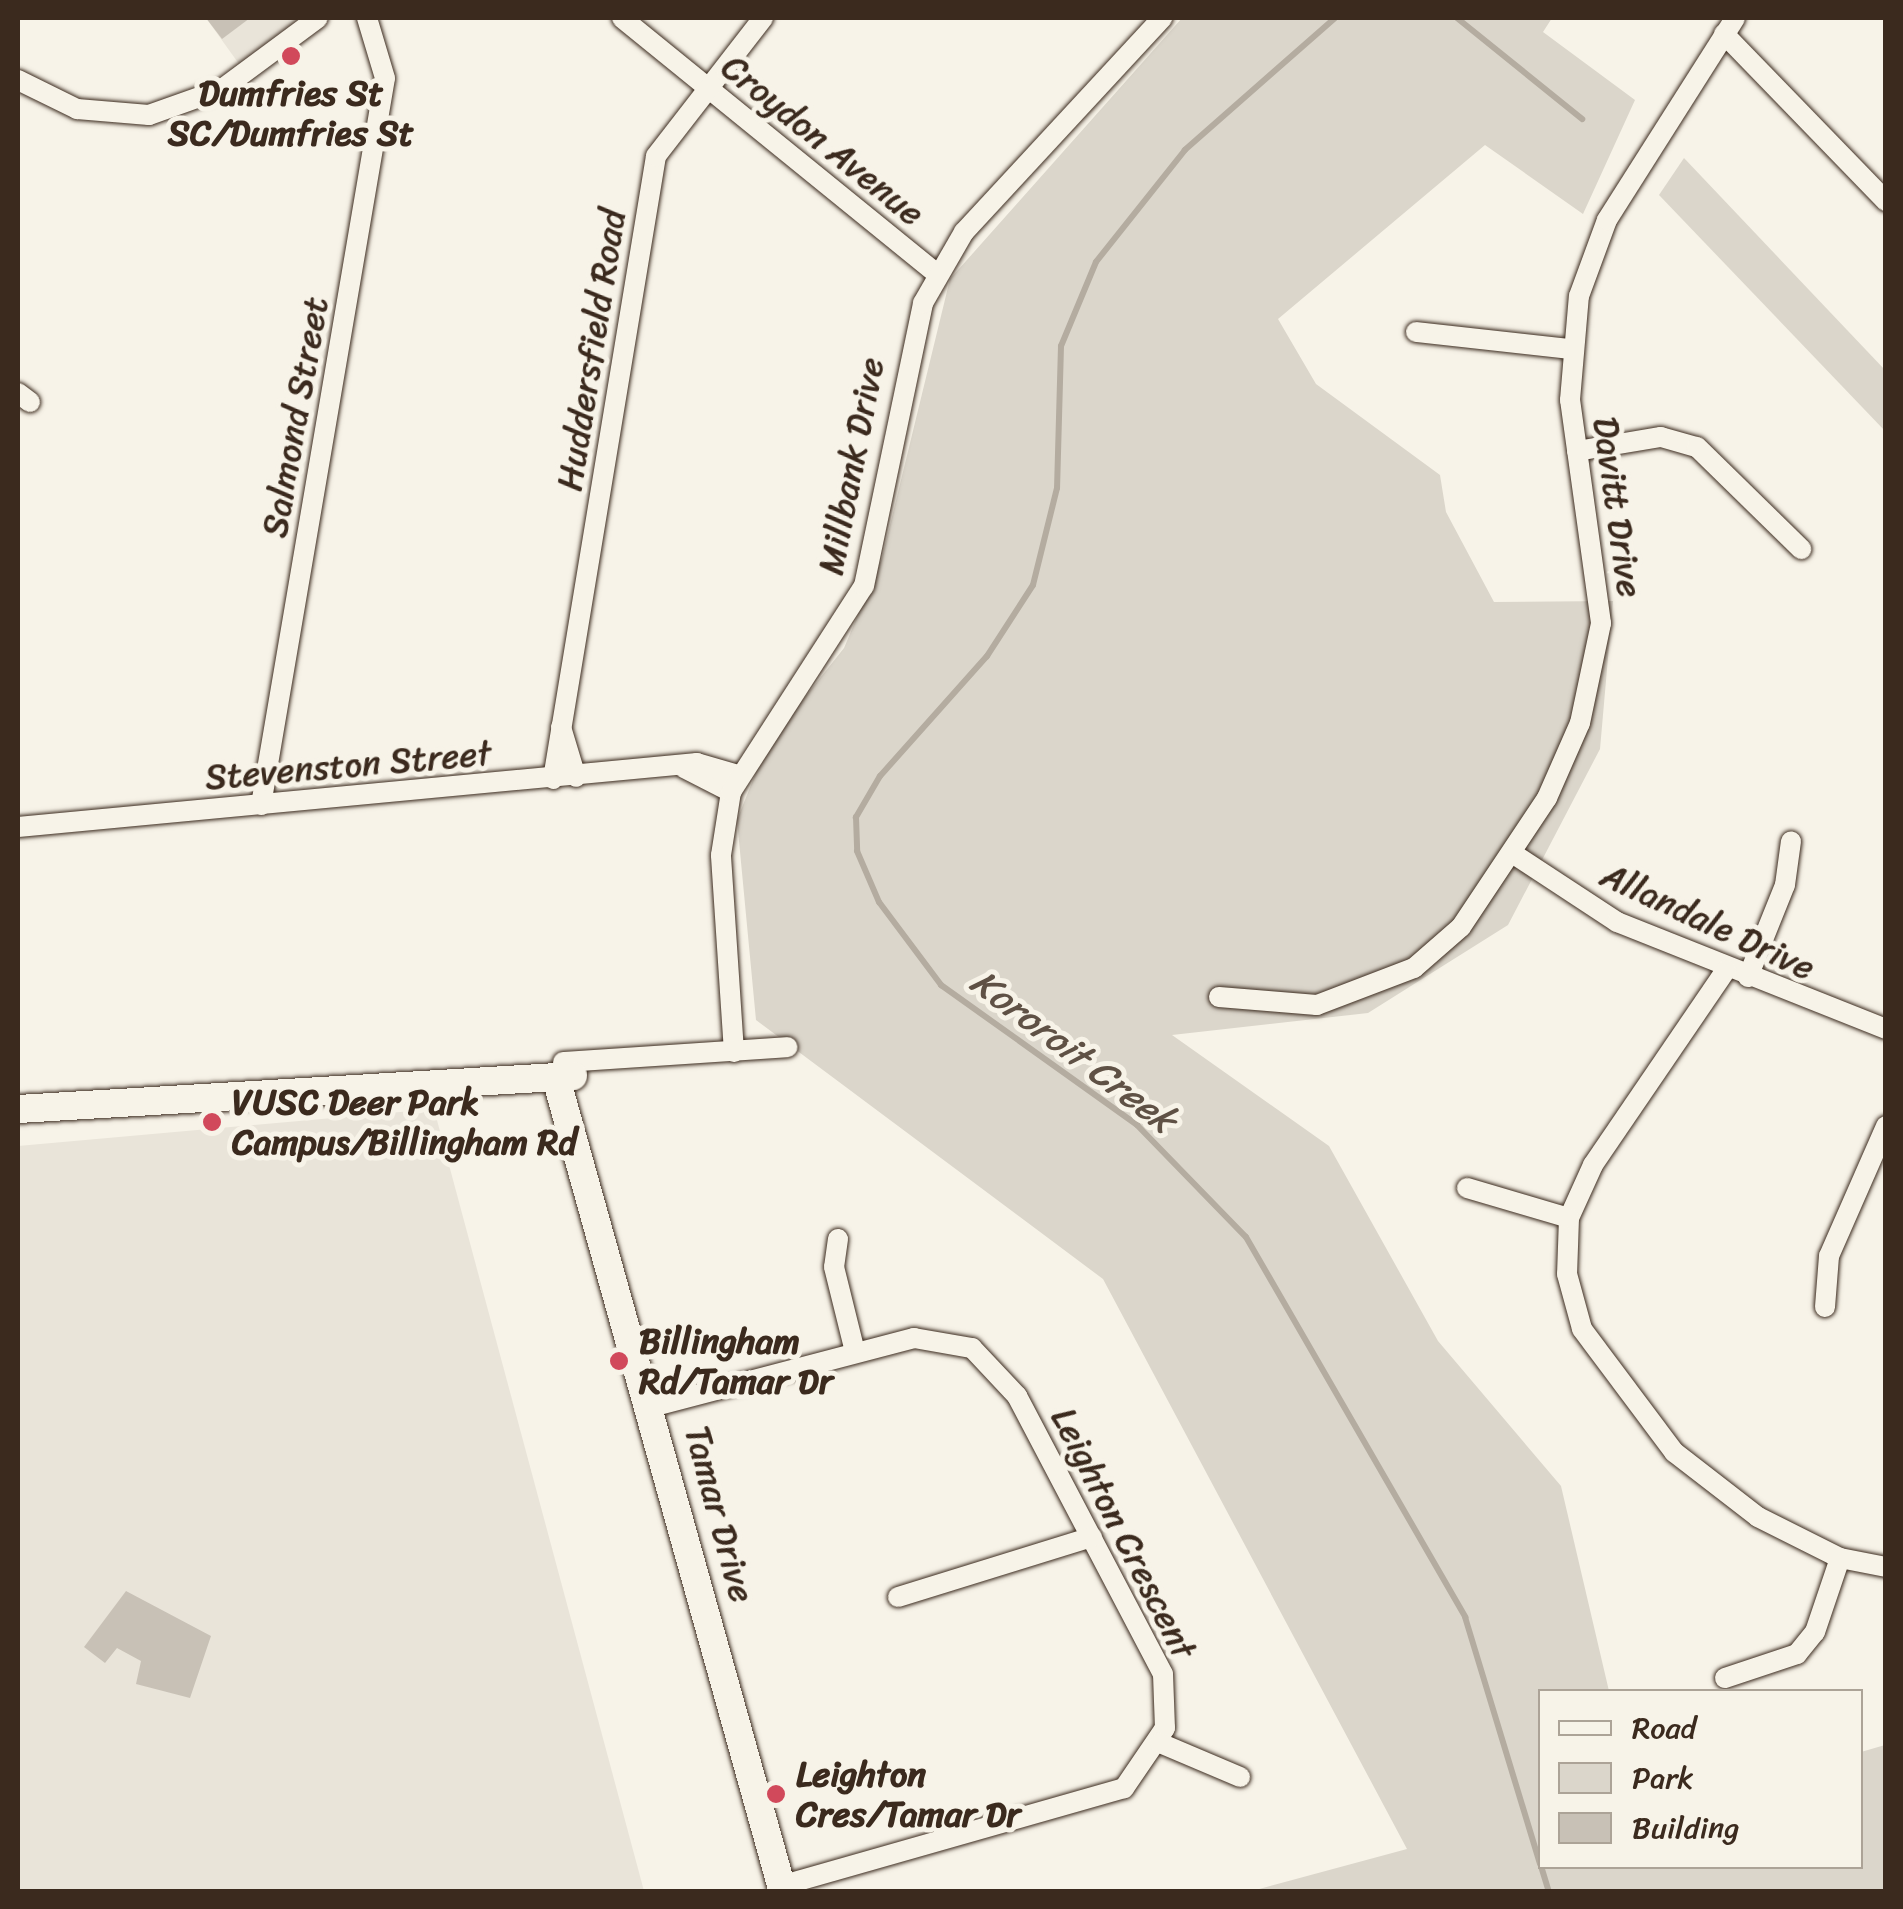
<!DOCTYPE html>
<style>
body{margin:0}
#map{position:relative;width:1903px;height:1909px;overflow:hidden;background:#f7f3e8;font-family:Sriracha,sans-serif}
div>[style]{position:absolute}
.built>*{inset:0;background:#e9e4d9}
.green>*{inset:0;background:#dbd6cb}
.stream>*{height:6px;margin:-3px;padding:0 3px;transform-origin:3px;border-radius:3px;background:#b4aca0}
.building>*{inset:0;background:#c8c1b6}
.roads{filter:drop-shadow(0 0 2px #3b2a1e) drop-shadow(0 0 2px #3b2a1e)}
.street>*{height:20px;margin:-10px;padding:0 10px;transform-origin:10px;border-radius:10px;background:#f7f3e8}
.secondary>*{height:28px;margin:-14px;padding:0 14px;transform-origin:14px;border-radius:14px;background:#f7f3e8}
.dots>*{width:28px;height:28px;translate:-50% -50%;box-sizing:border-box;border:5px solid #f7f3e8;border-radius:50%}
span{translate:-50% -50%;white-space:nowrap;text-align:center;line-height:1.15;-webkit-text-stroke:10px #f7f3e8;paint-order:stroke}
.poi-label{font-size:35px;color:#3b2a1e;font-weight:700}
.left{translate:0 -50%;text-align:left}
.street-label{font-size:35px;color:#3b2a1e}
.water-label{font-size:38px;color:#5f5145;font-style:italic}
.frame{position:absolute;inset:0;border:20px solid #3b2a1e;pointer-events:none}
.legend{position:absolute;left:1538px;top:1689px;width:325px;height:180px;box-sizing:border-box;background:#f7f3e8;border:2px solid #aca397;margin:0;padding:12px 18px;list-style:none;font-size:30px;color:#3b2a1e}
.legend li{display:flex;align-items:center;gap:20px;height:50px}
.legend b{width:50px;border:2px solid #aca397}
</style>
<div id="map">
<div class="built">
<div style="clip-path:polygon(206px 18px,300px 18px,239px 64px)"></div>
<div style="clip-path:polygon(434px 1109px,644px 1891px,18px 1892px,18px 1146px)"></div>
</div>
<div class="green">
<div style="clip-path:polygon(1182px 18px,1552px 18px,1543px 32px,1635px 100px,1583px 214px,1485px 145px,1278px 319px,1316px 384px,1440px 475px,1446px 512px,1494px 602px,1613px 601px,1600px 749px,1508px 925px,1368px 1013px,1172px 1035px,1329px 1146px,1438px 1341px,1561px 1486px,1609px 1691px,1540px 1692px,1540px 1866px,1860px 1866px,1861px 1752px,1885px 1745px,1885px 1891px,1252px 1891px,1407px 1849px,1103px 1279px,756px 1020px,737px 820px,767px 745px,844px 648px,882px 558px,950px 279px)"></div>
<div style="clip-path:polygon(1684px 158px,1885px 370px,1885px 431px,1659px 195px)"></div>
</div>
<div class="stream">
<div style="left:1335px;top:18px;width:200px;rotate:138.7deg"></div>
<div style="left:1185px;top:150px;width:143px;rotate:128.5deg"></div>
<div style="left:1096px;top:262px;width:91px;rotate:112.6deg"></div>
<div style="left:1061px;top:346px;width:142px;rotate:91.6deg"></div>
<div style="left:1057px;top:488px;width:100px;rotate:103.9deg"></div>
<div style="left:1033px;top:585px;width:85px;rotate:122.9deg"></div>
<div style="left:987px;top:656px;width:161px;rotate:131.7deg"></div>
<div style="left:880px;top:776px;width:48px;rotate:120.3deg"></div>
<div style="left:856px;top:817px;width:34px;rotate:88deg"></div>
<div style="left:857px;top:851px;width:56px;rotate:66.7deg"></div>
<div style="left:879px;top:902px;width:104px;rotate:53.2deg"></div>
<div style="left:941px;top:985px;width:241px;rotate:35.5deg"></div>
<div style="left:1137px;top:1125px;width:156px;rotate:45.8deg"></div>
<div style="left:1246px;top:1237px;width:439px;rotate:60deg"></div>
<div style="left:1465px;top:1617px;width:258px;rotate:73.1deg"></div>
<div style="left:1457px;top:18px;width:161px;rotate:38.9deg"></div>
<div style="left:1541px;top:1866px;width:27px;rotate:73deg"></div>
</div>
<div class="building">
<div style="clip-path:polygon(206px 18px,250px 18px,222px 39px)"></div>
<div style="clip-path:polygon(126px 1591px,211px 1636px,190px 1698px,136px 1684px,141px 1661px,117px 1648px,105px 1663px,84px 1647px)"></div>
</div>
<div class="roads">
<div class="street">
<div style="left:622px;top:18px;width:406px;rotate:39.1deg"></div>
<div style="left:1724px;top:34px;width:233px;rotate:45.9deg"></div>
<div style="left:18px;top:80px;width:66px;rotate:26.2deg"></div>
<div style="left:77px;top:109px;width:72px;rotate:4.8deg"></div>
<div style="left:149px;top:115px;width:77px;rotate:-19.6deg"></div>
<div style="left:222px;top:89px;width:119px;rotate:-36.5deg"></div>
<div style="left:1416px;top:332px;width:155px;rotate:6.3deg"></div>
<div style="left:18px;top:393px;width:15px;rotate:37deg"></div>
<div style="left:1577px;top:451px;width:85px;rotate:-9.5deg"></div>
<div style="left:1661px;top:437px;width:37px;rotate:16deg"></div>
<div style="left:1697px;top:447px;width:146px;rotate:44.4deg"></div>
<div style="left:561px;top:727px;width:52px;rotate:73.3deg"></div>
<div style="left:684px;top:768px;width:53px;rotate:27.1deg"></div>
<div style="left:553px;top:779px;width:631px;rotate:-80.61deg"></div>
<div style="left:656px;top:156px;width:175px;rotate:-52.2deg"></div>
<div style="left:261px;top:805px;width:737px;rotate:-80.32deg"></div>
<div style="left:385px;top:78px;width:63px;rotate:-106.7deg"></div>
<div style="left:18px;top:827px;width:682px;rotate:-5.38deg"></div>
<div style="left:697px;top:763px;width:43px;rotate:16.3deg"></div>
<div style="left:1512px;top:853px;width:126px;rotate:33.3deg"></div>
<div style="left:1617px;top:922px;width:289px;rotate:21.7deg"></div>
<div style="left:1726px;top:970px;width:236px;rotate:124.3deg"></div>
<div style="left:1593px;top:1165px;width:58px;rotate:114.4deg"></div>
<div style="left:1569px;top:1218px;width:56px;rotate:92deg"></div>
<div style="left:1567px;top:1274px;width:57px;rotate:74.7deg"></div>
<div style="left:1582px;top:1329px;width:154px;rotate:53.2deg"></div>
<div style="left:1674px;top:1452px;width:106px;rotate:37.7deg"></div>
<div style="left:1758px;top:1517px;width:92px;rotate:26.6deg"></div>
<div style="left:1840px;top:1558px;width:47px;rotate:11.1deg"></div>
<div style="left:1748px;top:977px;width:99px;rotate:-68.1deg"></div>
<div style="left:1785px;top:885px;width:44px;rotate:-82.2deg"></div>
<div style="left:1219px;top:997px;width:98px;rotate:4.7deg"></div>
<div style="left:1317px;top:1005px;width:104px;rotate:-20.9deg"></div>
<div style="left:1414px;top:968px;width:62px;rotate:-41.1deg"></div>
<div style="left:1461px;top:927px;width:155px;rotate:-56.3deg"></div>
<div style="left:1547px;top:798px;width:82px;rotate:-66.3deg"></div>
<div style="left:1580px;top:723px;width:102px;rotate:-78.1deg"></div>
<div style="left:1601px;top:623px;width:225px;rotate:-97.9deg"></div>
<div style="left:1570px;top:400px;width:104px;rotate:-85.1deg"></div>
<div style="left:1579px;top:296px;width:81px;rotate:-69.8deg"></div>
<div style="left:1607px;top:220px;width:239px;rotate:-57.6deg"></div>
<div style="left:734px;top:1052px;width:197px;rotate:-93.8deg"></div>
<div style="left:721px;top:855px;width:64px;rotate:-81deg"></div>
<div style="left:731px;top:792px;width:245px;rotate:-57.2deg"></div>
<div style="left:864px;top:586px;width:289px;rotate:-78.2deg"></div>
<div style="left:923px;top:303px;width:82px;rotate:-60deg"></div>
<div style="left:964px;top:232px;width:292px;rotate:-47.2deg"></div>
<div style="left:563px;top:1062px;width:225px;rotate:-3.8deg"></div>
<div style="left:1467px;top:1188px;width:106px;rotate:16.4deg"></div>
<div style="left:838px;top:1239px;width:28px;rotate:98deg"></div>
<div style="left:834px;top:1267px;width:88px;rotate:76.1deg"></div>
<div style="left:1825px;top:1307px;width:51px;rotate:-85.5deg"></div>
<div style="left:1829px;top:1256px;width:142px;rotate:-66.3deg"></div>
<div style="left:651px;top:1407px;width:272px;rotate:-14.7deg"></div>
<div style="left:914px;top:1338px;width:59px;rotate:9.8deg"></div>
<div style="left:972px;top:1348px;width:66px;rotate:46.8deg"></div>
<div style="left:1017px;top:1396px;width:314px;rotate:62.3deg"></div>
<div style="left:1163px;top:1674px;width:54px;rotate:87.9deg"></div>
<div style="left:1165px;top:1728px;width:73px;rotate:124.3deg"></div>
<div style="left:1124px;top:1788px;width:357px;rotate:164.1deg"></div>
<div style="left:898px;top:1597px;width:203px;rotate:-17.2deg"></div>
<div style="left:1725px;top:1678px;width:76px;rotate:-18.4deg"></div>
<div style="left:1797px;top:1654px;width:28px;rotate:-51deg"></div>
<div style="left:1815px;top:1632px;width:78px;rotate:-71.3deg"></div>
<div style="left:1160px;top:1743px;width:87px;rotate:23deg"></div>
</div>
<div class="secondary">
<div style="left:556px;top:1078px;width:845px;rotate:74.42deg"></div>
<div style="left:18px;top:1109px;width:556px;rotate:-3.4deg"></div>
</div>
</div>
<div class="dots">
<div style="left:291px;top:56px;background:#d1495b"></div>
<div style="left:212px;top:1122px;background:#d1495b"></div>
<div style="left:619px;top:1361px;background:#d1495b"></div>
<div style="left:776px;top:1794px;background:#d1495b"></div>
</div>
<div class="poi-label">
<span style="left:291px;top:113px">Dumfries St<br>SC/Dumfries St</span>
<span class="left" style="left:232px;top:1122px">VUSC Deer Park<br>Campus/Billingham Rd</span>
<span class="left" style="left:639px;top:1361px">Billingham<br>Rd/Tamar Dr</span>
<span class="left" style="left:796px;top:1794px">Leighton<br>Cres/Tamar Dr</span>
</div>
<div class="street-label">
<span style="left:823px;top:140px;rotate:39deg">Croydon Avenue</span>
<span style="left:591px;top:350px;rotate:-81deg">Huddersfield Road</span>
<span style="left:295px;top:417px;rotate:-80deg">Salmond Street</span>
<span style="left:851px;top:466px;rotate:-79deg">Millbank Drive</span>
<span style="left:1618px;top:507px;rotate:82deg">Davitt Drive</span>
<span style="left:348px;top:765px;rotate:-5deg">Stevenston Street</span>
<span style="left:1708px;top:921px;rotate:25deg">Allandale Drive</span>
<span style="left:720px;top:1514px;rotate:75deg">Tamar Drive</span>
<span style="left:1124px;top:1533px;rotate:63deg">Leighton Crescent</span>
</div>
<div class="water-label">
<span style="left:1073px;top:1051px;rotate:37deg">Kororoit Creek</span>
</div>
<div class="frame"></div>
<ul class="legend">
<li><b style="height:12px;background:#f7f3e8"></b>Road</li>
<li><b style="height:28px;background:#dbd6cb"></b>Park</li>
<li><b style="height:28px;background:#c8c1b6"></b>Building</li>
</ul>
</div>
